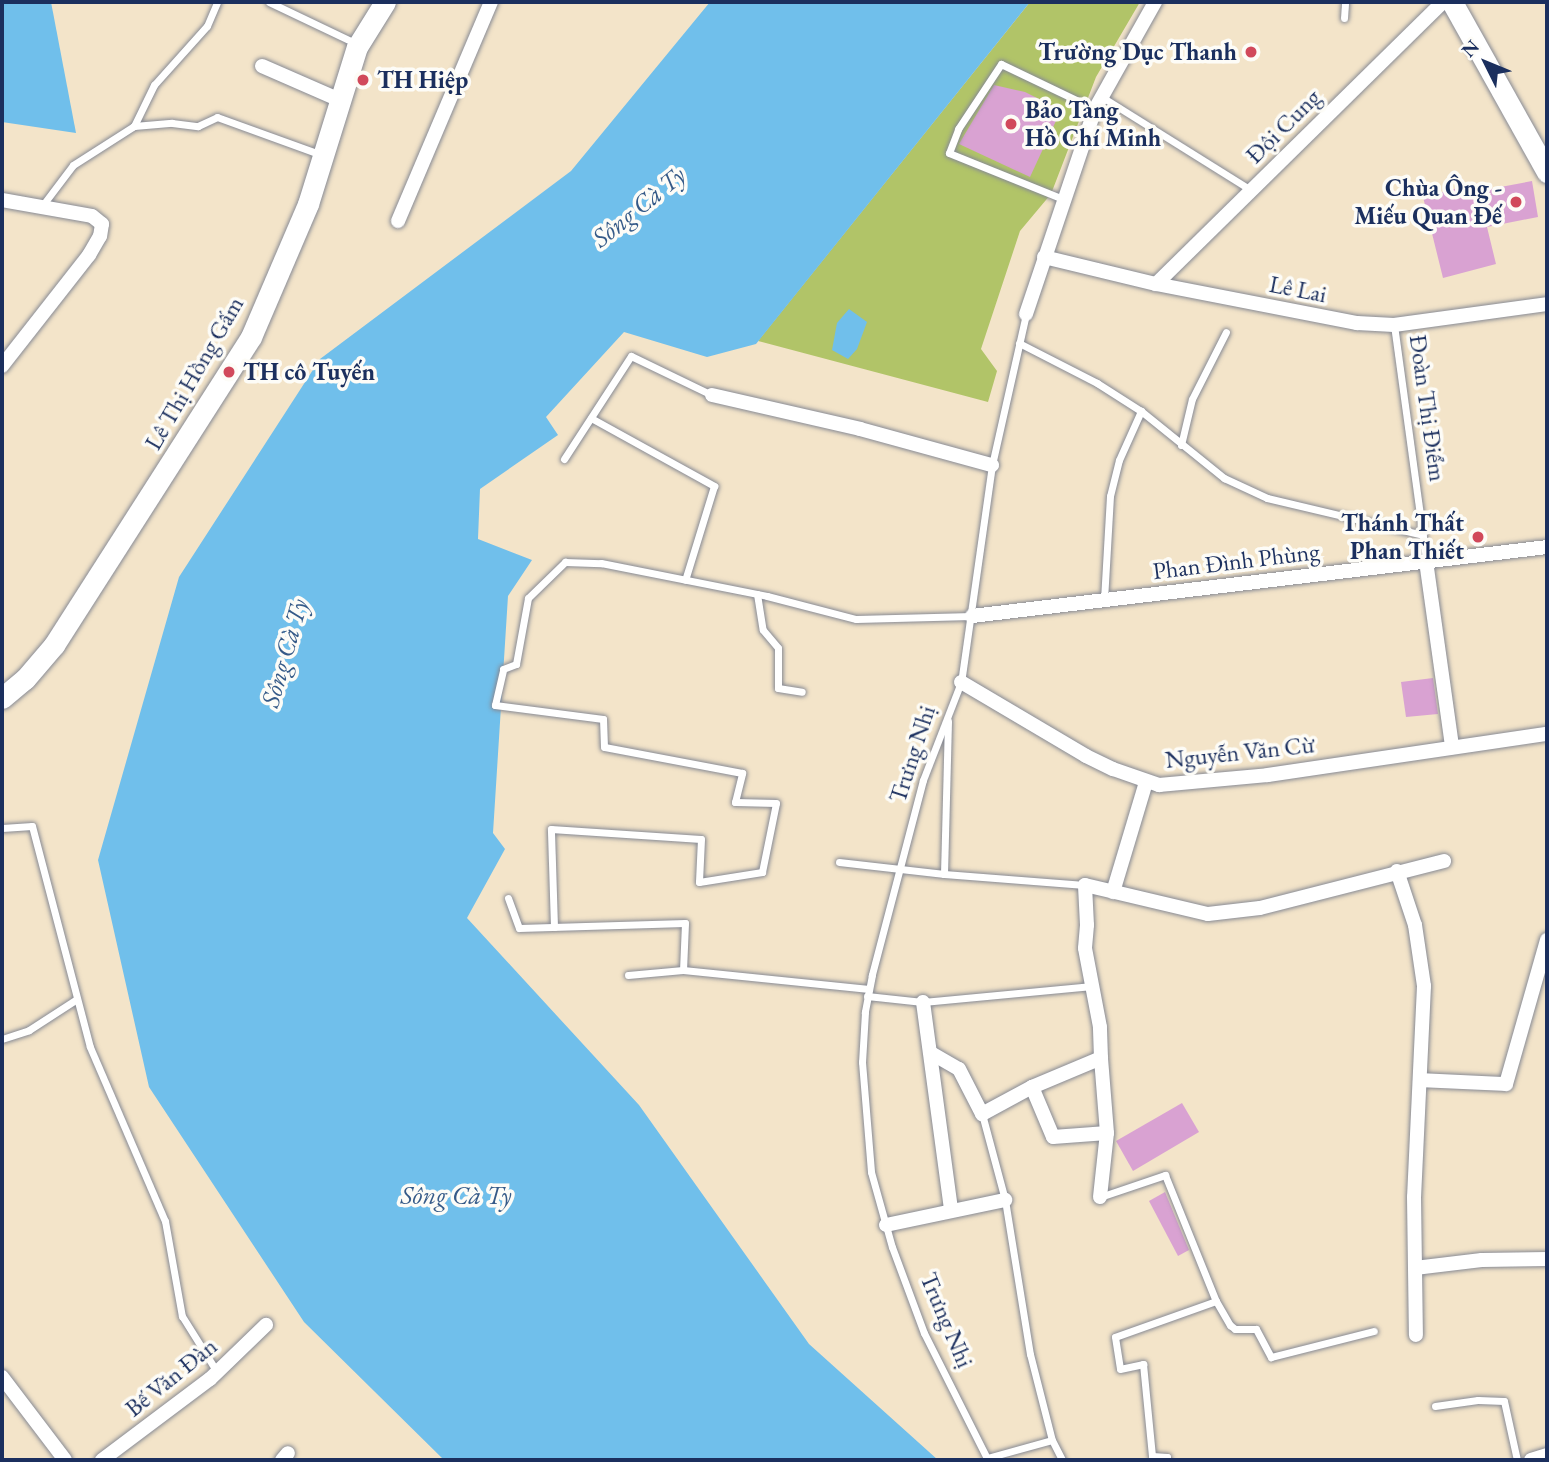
<!DOCTYPE html>
<meta charset="utf-8">
<style>
body{margin:0}
#map{position:relative;width:1549px;height:1462px;overflow:hidden;background:#f3e4c9;font-family:"EB Garamond",serif}
div>[style]{position:absolute}
.green>*{inset:0;background:#b1c468}
.water>*{inset:0;background:#70bfeb}
.building>*{inset:0;background:#d9a2d2}
.roads{filter:drop-shadow(0 0 2px #878a94) drop-shadow(0 0 2px #878a94)}
.lane>*{height:7px;margin:-3.5px;padding:0 3.5px;transform-origin:3.5px;border-radius:3.5px;background:#fff}
.street>*{height:14px;margin:-7px;padding:0 7px;transform-origin:7px;border-radius:7px;background:#fff}
.secondary>*{height:21px;margin:-10.5px;padding:0 10.5px;transform-origin:10.5px;border-radius:10.5px;background:#fff}
.dots>*{width:19px;height:19px;translate:-50% -50%;box-sizing:border-box;border:4px solid #fdfcf7;border-radius:50%}
span{translate:-50% -50%;white-space:nowrap;text-align:center;line-height:1.15;-webkit-text-stroke:7px #fdfcf7;paint-order:stroke}
.poi-label{font-size:24px;color:#1b2f5e;font-weight:700}
.right{translate:-100% -50%;text-align:right}
.left{translate:0 -50%;text-align:left}
.street-label{font-size:24px;color:#1b2f5e}
.water-label{font-size:26px;color:#355a88;font-style:italic}
.frame{position:absolute;inset:0;border:4px solid #1b2f5e;pointer-events:none}
.north{position:absolute;left:1451px;top:28px;width:70px;height:70px;-webkit-text-stroke:5px #fdfcf7;paint-order:stroke;rotate:313deg;font-size:19px;font-weight:700;line-height:28px;text-align:center;color:#1b2f5e}
.north::after{content:'';display:block;margin:auto;width:24px;height:32px;background:#1b2f5e;clip-path:polygon(50% 0,100% 100%,50% 72%,0 100%)}
</style>
<div id="map">
<div class="green">
<div style="clip-path:polygon(1030px 2px,1140px 2px,1096px 77px,1051px 194px,1020px 231px,981px 349px,997px 371px,988px 402px,758px 341px)"></div>
</div>
<div class="water">
<div style="clip-path:polygon(2px 2px,51px 2px,76px 133px,2px 122px)"></div>
<div style="clip-path:polygon(710px 2px,1030px 2px,756px 344px,707px 357px,624px 332px,546px 417px,558px 435px,480px 489px,478px 539px,532px 560px,508px 596px,493px 833px,505px 849px,467px 918px,639px 1105px,809px 1344px,938px 1460px,444px 1460px,304px 1322px,149px 1087px,98px 860px,179px 577px,320px 359px,571px 171px)"></div>
<div style="clip-path:polygon(849px 309px,867px 322px,857px 349px,848px 359px,832px 350px,837px 323px)"></div>
</div>
<div class="building">
<div style="clip-path:polygon(994px 85px,1025px 92px,1061px 110px,1030px 177px,959px 144px)"></div>
<div style="clip-path:polygon(1532px 181px,1538px 217px,1487px 227px,1496px 264px,1443px 278px,1423px 197px,1477px 183px,1479px 191px)"></div>
<div style="clip-path:polygon(1433px 678px,1438px 714px,1406px 717px,1401px 682px)"></div>
<div style="clip-path:polygon(1182px 1103px,1199px 1132px,1133px 1171px,1116px 1141px)"></div>
<div style="clip-path:polygon(1165px 1192px,1189px 1250px,1178px 1256px,1149px 1201px)"></div>
</div>
<div class="roads">
<div class="lane">
<div style="left:269px;top:2px;width:95px;rotate:25.5deg"></div>
<div style="left:1344px;top:18px;width:16px;rotate:-86deg"></div>
<div style="left:1102px;top:97px;width:176px;rotate:32deg"></div>
<div style="left:134px;top:126px;width:46px;rotate:-64deg"></div>
<div style="left:154px;top:85px;width:79px;rotate:-48.1deg"></div>
<div style="left:207px;top:26px;width:26px;rotate:-67deg"></div>
<div style="left:1063px;top:199px;width:123px;rotate:-158deg"></div>
<div style="left:949px;top:153px;width:26px;rotate:-69deg"></div>
<div style="left:958px;top:129px;width:78px;rotate:-56.5deg"></div>
<div style="left:1001px;top:64px;width:104px;rotate:25.6deg"></div>
<div style="left:42px;top:206px;width:51px;rotate:-52.9deg"></div>
<div style="left:73px;top:165px;width:72px;rotate:-32.6deg"></div>
<div style="left:134px;top:126px;width:38px;rotate:-5deg"></div>
<div style="left:172px;top:123px;width:26px;rotate:7deg"></div>
<div style="left:198px;top:126px;width:21px;rotate:-25deg"></div>
<div style="left:217px;top:117px;width:112px;rotate:19.9deg"></div>
<div style="left:1026px;top:314px;width:155px;rotate:102.7deg"></div>
<div style="left:992px;top:465px;width:219px;rotate:98.1deg"></div>
<div style="left:961px;top:682px;width:105px;rotate:111.2deg"></div>
<div style="left:923px;top:780px;width:202px;rotate:104.7deg"></div>
<div style="left:872px;top:975px;width:38px;rotate:101deg"></div>
<div style="left:865px;top:1012px;width:50px;rotate:93.4deg"></div>
<div style="left:862px;top:1062px;width:110px;rotate:85.3deg"></div>
<div style="left:871px;top:1172px;width:78px;rotate:74.4deg"></div>
<div style="left:892px;top:1247px;width:92px;rotate:69.6deg"></div>
<div style="left:924px;top:1333px;width:140px;rotate:63.3deg"></div>
<div style="left:987px;top:1458px;width:67px;rotate:-15.5deg"></div>
<div style="left:1394px;top:325px;width:237px;rotate:82.2deg"></div>
<div style="left:1019px;top:343px;width:88px;rotate:27.1deg"></div>
<div style="left:1097px;top:383px;width:52px;rotate:32.5deg"></div>
<div style="left:1141px;top:411px;width:107px;rotate:38.9deg"></div>
<div style="left:1224px;top:478px;width:47px;rotate:24.9deg"></div>
<div style="left:1267px;top:498px;width:160px;rotate:13.3deg"></div>
<div style="left:591px;top:418px;width:141px;rotate:28.9deg"></div>
<div style="left:714px;top:486px;width:98px;rotate:107.1deg"></div>
<div style="left:1181px;top:445px;width:47px;rotate:-76.6deg"></div>
<div style="left:1192px;top:399px;width:75px;rotate:-63.1deg"></div>
<div style="left:564px;top:459px;width:123px;rotate:-57deg"></div>
<div style="left:631px;top:356px;width:90px;rotate:25.7deg"></div>
<div style="left:757px;top:594px;width:36px;rotate:81deg"></div>
<div style="left:763px;top:630px;width:23px;rotate:50deg"></div>
<div style="left:778px;top:648px;width:40px;rotate:90deg"></div>
<div style="left:778px;top:688px;width:24px;rotate:9deg"></div>
<div style="left:1104px;top:600px;width:104px;rotate:-86.7deg"></div>
<div style="left:1110px;top:496px;width:37px;rotate:-76deg"></div>
<div style="left:1119px;top:460px;width:54px;rotate:-65.8deg"></div>
<div style="left:2px;top:828px;width:30px;rotate:-4deg"></div>
<div style="left:32px;top:826px;width:228px;rotate:75.3deg"></div>
<div style="left:90px;top:1047px;width:189px;rotate:66.7deg"></div>
<div style="left:165px;top:1221px;width:97px;rotate:79.9deg"></div>
<div style="left:182px;top:1316px;width:66px;rotate:58deg"></div>
<div style="left:839px;top:862px;width:106px;rotate:6.5deg"></div>
<div style="left:944px;top:874px;width:141px;rotate:4.5deg"></div>
<div style="left:944px;top:874px;width:153px;rotate:-88.5deg"></div>
<div style="left:508px;top:898px;width:32px;rotate:70deg"></div>
<div style="left:519px;top:928px;width:166px;rotate:-1.7deg"></div>
<div style="left:685px;top:923px;width:47px;rotate:92.4deg"></div>
<div style="left:554px;top:927px;width:98px;rotate:-91.8deg"></div>
<div style="left:551px;top:829px;width:150px;rotate:3.8deg"></div>
<div style="left:701px;top:839px;width:43px;rotate:92.7deg"></div>
<div style="left:699px;top:882px;width:64px;rotate:-9deg"></div>
<div style="left:762px;top:872px;width:70px;rotate:-78.5deg"></div>
<div style="left:776px;top:803px;width:41px;rotate:-178.6deg"></div>
<div style="left:735px;top:802px;width:30px;rotate:-76deg"></div>
<div style="left:742px;top:773px;width:140px;rotate:-169.3deg"></div>
<div style="left:604px;top:747px;width:28px;rotate:-92deg"></div>
<div style="left:603px;top:719px;width:109px;rotate:-172.6deg"></div>
<div style="left:495px;top:705px;width:37px;rotate:-77deg"></div>
<div style="left:503px;top:669px;width:14px;rotate:-21deg"></div>
<div style="left:516px;top:664px;width:67px;rotate:-79.7deg"></div>
<div style="left:528px;top:598px;width:52px;rotate:-44.2deg"></div>
<div style="left:565px;top:562px;width:36px;rotate:2deg"></div>
<div style="left:601px;top:563px;width:169px;rotate:11.2deg"></div>
<div style="left:767px;top:596px;width:92px;rotate:14.5deg"></div>
<div style="left:856px;top:619px;width:116px;rotate:-1.5deg"></div>
<div style="left:628px;top:975px;width:55px;rotate:-5.2deg"></div>
<div style="left:683px;top:970px;width:187px;rotate:5.8deg"></div>
<div style="left:867px;top:996px;width:56px;rotate:6.1deg"></div>
<div style="left:923px;top:1002px;width:170px;rotate:-5.4deg"></div>
<div style="left:2px;top:1039px;width:28px;rotate:-18deg"></div>
<div style="left:29px;top:1030px;width:57px;rotate:-32.9deg"></div>
<div style="left:982px;top:1114px;width:89px;rotate:75deg"></div>
<div style="left:1005px;top:1200px;width:156px;rotate:80.8deg"></div>
<div style="left:1030px;top:1354px;width:89px;rotate:75.7deg"></div>
<div style="left:1052px;top:1440px;width:22px;rotate:63deg"></div>
<div style="left:1100px;top:1197px;width:69px;rotate:-18.7deg"></div>
<div style="left:1165px;top:1175px;width:136px;rotate:68deg"></div>
<div style="left:1216px;top:1301px;width:107px;rotate:160.4deg"></div>
<div style="left:1115px;top:1337px;width:32px;rotate:81deg"></div>
<div style="left:1120px;top:1369px;width:24px;rotate:-12deg"></div>
<div style="left:1143px;top:1364px;width:92px;rotate:84.4deg"></div>
<div style="left:1152px;top:1456px;width:15px;rotate:4deg"></div>
<div style="left:1167px;top:1457px;width:3px;rotate:90deg"></div>
<div style="left:1216px;top:1301px;width:28px;rotate:60deg"></div>
<div style="left:1230px;top:1325px;width:6px;rotate:39deg"></div>
<div style="left:1235px;top:1329px;width:21px"></div>
<div style="left:1256px;top:1329px;width:32px;rotate:62deg"></div>
<div style="left:1271px;top:1357px;width:106px;rotate:-14.2deg"></div>
<div style="left:1435px;top:1406px;width:43px;rotate:-7.9deg"></div>
<div style="left:1478px;top:1400px;width:26px;rotate:2deg"></div>
<div style="left:1504px;top:1401px;width:60px;rotate:77.6deg"></div>
</div>
<div class="street">
<div style="left:262px;top:66px;width:85px;rotate:23.6deg"></div>
<div style="left:2px;top:200px;width:91px;rotate:10.1deg"></div>
<div style="left:92px;top:216px;width:13px;rotate:39deg"></div>
<div style="left:102px;top:224px;width:12px;rotate:99deg"></div>
<div style="left:100px;top:236px;width:22px;rotate:120deg"></div>
<div style="left:89px;top:255px;width:141px;rotate:128.1deg"></div>
<div style="left:398px;top:221px;width:238px;rotate:-67deg"></div>
<div style="left:1044px;top:257px;width:115px;rotate:13.6deg"></div>
<div style="left:1156px;top:284px;width:205px;rotate:11deg"></div>
<div style="left:1357px;top:323px;width:37px;rotate:3deg"></div>
<div style="left:1394px;top:325px;width:154px;rotate:-7.8deg"></div>
<div style="left:1156px;top:284px;width:402px;rotate:-44.5deg"></div>
<div style="left:1026px;top:314px;width:216px;rotate:-71.4deg"></div>
<div style="left:1095px;top:109px;width:123px;rotate:-60.7deg"></div>
<div style="left:712px;top:395px;width:152px;rotate:12.9deg"></div>
<div style="left:860px;top:429px;width:137px;rotate:15.3deg"></div>
<div style="left:1426px;top:561px;width:188px;rotate:82deg"></div>
<div style="left:972px;top:616px;width:579px;rotate:-6.84deg"></div>
<div style="left:961px;top:682px;width:145px;rotate:30.6deg"></div>
<div style="left:1086px;top:756px;width:30px;rotate:26deg"></div>
<div style="left:1113px;top:769px;width:49px;rotate:19.2deg"></div>
<div style="left:1159px;top:785px;width:109px;rotate:-5.2deg"></div>
<div style="left:1268px;top:775px;width:282px;rotate:-8.4deg"></div>
<div style="left:1397px;top:871px;width:57px;rotate:71.6deg"></div>
<div style="left:1415px;top:925px;width:62px;rotate:81.6deg"></div>
<div style="left:1424px;top:986px;width:211px;rotate:92.7deg"></div>
<div style="left:1414px;top:1197px;width:138px;rotate:89.2deg"></div>
<div style="left:1113px;top:892px;width:115px;rotate:-73.3deg"></div>
<div style="left:923px;top:1002px;width:210px;rotate:82.3deg"></div>
<div style="left:931px;top:1053px;width:32px;rotate:30deg"></div>
<div style="left:959px;top:1069px;width:51px;rotate:62.9deg"></div>
<div style="left:982px;top:1114px;width:57px;rotate:-28.4deg"></div>
<div style="left:1032px;top:1087px;width:75px;rotate:-22.8deg"></div>
<div style="left:1101px;top:1058px;width:31px;rotate:-92deg"></div>
<div style="left:1100px;top:1027px;width:80px;rotate:-100.8deg"></div>
<div style="left:1085px;top:948px;width:23px;rotate:-85deg"></div>
<div style="left:1087px;top:925px;width:40px;rotate:-92.9deg"></div>
<div style="left:1085px;top:885px;width:126px;rotate:13.3deg"></div>
<div style="left:1208px;top:914px;width:52px;rotate:-6.6deg"></div>
<div style="left:1260px;top:908px;width:190px;rotate:-14.3deg"></div>
<div style="left:1420px;top:1080px;width:86px;rotate:2.7deg"></div>
<div style="left:1506px;top:1084px;width:150px;rotate:-74.1deg"></div>
<div style="left:1032px;top:1087px;width:54px;rotate:67.2deg"></div>
<div style="left:1053px;top:1137px;width:54px;rotate:-4.2deg"></div>
<div style="left:1100px;top:1197px;width:64px;rotate:-83.8deg"></div>
<div style="left:1107px;top:1133px;width:75px;rotate:-94.6deg"></div>
<div style="left:886px;top:1225px;width:122px;rotate:-11.9deg"></div>
<div style="left:1415px;top:1268px;width:67px;rotate:-6.8deg"></div>
<div style="left:1482px;top:1260px;width:65px;rotate:-0.9deg"></div>
<div style="left:2px;top:1377px;width:104px;rotate:52.8deg"></div>
<div style="left:102px;top:1460px;width:135px;rotate:-36.9deg"></div>
<div style="left:210px;top:1379px;width:78px;rotate:-44deg"></div>
<div style="left:282px;top:1460px;width:9px;rotate:-49deg"></div>
<div style="left:1531px;top:1460px;width:17px;rotate:-17deg"></div>
</div>
<div class="secondary">
<div style="left:1452px;top:2px;width:195px;rotate:60.8deg"></div>
<div style="left:2px;top:698px;width:30px;rotate:-40deg"></div>
<div style="left:25px;top:679px;width:45px;rotate:-49.5deg"></div>
<div style="left:54px;top:645px;width:366px;rotate:-57.4deg"></div>
<div style="left:251px;top:337px;width:145px;rotate:-66.8deg"></div>
<div style="left:308px;top:204px;width:164px;rotate:-72.7deg"></div>
<div style="left:357px;top:47px;width:53px;rotate:-58.1deg"></div>
</div>
</div>
<div class="dots">
<div style="left:1251px;top:52px;background:#d1495b"></div>
<div style="left:363px;top:80px;background:#d1495b"></div>
<div style="left:1011px;top:124px;background:#d1495b"></div>
<div style="left:1516px;top:202px;background:#d1495b"></div>
<div style="left:229px;top:372px;background:#d1495b"></div>
<div style="left:1478px;top:537px;background:#d1495b"></div>
</div>
<div class="poi-label">
<span class="right" style="left:1237px;top:52px">Trường Dục Thanh</span>
<span class="left" style="left:377px;top:80px">TH Hiệp</span>
<span class="left" style="left:1025px;top:124px">Bảo Tàng<br>Hồ Chí Minh</span>
<span class="right" style="left:1502px;top:202px">Chùa Ông -<br>Miếu Quan Đế</span>
<span class="left" style="left:243px;top:372px">TH cô Tuyến</span>
<span class="right" style="left:1464px;top:537px">Thánh Thất<br>Phan Thiết</span>
</div>
<div class="street-label">
<span style="left:1283px;top:126px;rotate:-45deg">Đội Cung</span>
<span style="left:1298px;top:289px;rotate:11deg">Lê Lai</span>
<span style="left:194px;top:373px;rotate:-60deg">Lê Thị Hồng Gấm</span>
<span style="left:1428px;top:408px;rotate:82deg">Đoàn Thị Điểm</span>
<span style="left:1236px;top:561px;rotate:-7deg">Phan Đình Phùng</span>
<span style="left:1240px;top:752px;rotate:-6deg">Nguyễn Văn Cừ</span>
<span style="left:912px;top:754px;rotate:-72deg">Trưng Nhị</span>
<span style="left:947px;top:1320px;rotate:67deg">Trưng Nhị</span>
<span style="left:171px;top:1377px;rotate:-39deg">Bế Văn Đàn</span>
</div>
<div class="water-label">
<span style="left:639px;top:207px;rotate:-39deg">Sông Cà Ty</span>
<span style="left:285px;top:653px;rotate:-74deg">Sông Cà Ty</span>
<span style="left:456px;top:1196px">Sông Cà Ty</span>
</div>
<div class="frame"></div>
<div class="north">N</div>
</div>
